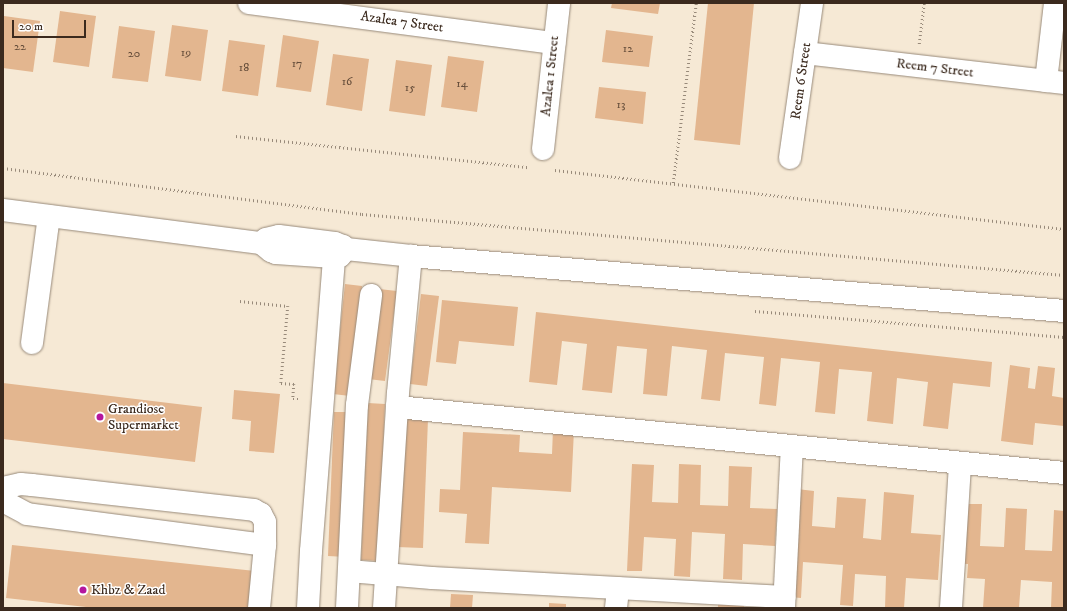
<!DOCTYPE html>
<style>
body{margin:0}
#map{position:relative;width:1067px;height:611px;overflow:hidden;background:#f6e9d5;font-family:"IM FELL DW Pica",serif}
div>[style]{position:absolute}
.building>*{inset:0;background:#e3b68f}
.path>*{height:2.5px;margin-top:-1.25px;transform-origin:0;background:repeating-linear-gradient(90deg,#988a7a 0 1px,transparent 0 4px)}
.roads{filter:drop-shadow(0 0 1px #988a7a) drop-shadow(0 0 1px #988a7a)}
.minor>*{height:22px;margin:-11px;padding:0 11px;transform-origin:11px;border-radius:11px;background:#fff}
.dots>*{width:11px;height:11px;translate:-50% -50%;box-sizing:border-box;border:2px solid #fff;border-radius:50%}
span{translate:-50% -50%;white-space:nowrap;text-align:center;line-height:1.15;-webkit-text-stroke:3px #fff;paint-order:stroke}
.number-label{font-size:12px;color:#654d3a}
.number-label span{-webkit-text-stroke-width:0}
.street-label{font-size:14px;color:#3b2a1e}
.poi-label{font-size:14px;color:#3b2a1e}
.left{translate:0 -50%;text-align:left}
.frame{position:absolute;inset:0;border:4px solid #3b2a1e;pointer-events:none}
.scale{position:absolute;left:12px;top:20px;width:74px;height:18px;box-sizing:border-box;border:2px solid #3b2a1e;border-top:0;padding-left:5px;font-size:12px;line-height:14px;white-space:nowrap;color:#3b2a1e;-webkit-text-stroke:3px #fff;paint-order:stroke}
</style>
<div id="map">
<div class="building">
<div style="clip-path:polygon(612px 3px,660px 3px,658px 14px,611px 8px)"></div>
<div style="clip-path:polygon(708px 3px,754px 3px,740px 145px,694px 140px)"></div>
<div style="clip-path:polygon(60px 11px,96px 16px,89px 67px,53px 62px)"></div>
<div style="clip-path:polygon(4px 16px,40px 21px,33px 72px,3px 68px)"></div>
<div style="clip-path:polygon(172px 25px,208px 30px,201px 81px,165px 76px)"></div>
<div style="clip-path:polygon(119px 26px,155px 31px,148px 82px,112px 78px)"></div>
<div style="clip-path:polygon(606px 30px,653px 36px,649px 67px,602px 62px)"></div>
<div style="clip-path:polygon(283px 35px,319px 41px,311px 92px,276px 87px)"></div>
<div style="clip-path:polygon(229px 40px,265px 45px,258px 96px,222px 91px)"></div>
<div style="clip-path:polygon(333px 54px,369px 59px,362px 111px,326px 105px)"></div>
<div style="clip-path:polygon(448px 56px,484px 61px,477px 112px,441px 107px)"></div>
<div style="clip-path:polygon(396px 60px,432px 65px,425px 116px,389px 111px)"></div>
<div style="clip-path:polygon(599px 87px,646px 92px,643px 124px,595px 118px)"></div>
<div style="clip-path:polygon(345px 284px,362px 286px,350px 396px,333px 394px)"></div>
<div style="clip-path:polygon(379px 289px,397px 291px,385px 381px,368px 379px)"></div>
<div style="clip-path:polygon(421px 294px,439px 296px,427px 386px,410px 384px)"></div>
<div style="clip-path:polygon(442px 300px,518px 307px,514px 346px,459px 341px,456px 364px,436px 362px)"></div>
<div style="clip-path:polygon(536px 312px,992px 362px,990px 387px,953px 383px,948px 429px,923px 426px,928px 382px,897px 378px,893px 424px,867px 421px,872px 372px,839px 369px,835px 414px,815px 412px,820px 362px,781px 358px,776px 406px,759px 404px,764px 357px,725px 353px,720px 401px,701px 399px,707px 350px,672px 346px,667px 396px,643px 394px,647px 349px,617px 346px,612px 393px,582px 390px,587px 344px,562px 341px,557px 385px,529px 382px)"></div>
<div style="clip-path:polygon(1010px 365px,1030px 368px,1028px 388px,1035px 389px,1038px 366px,1055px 368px,1052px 396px,1064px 398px,1064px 426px,1035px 423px,1033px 445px,1001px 441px)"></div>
<div style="clip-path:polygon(3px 383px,202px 407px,195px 462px,3px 439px)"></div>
<div style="clip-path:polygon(234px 390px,280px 394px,274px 453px,249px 451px,251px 421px,232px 419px)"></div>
<div style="clip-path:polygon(368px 403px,385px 404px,379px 561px,361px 560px)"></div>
<div style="clip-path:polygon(334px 412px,352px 412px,346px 557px,328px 556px)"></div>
<div style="clip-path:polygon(402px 418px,428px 419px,423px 548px,397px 547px)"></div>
<div style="clip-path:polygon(553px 429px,574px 430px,571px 492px,492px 487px,489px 544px,465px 543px,467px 514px,439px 512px,440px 489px,460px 490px,463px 432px,520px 435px,519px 452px,552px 454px)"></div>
<div style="clip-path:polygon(632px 464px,654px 465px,652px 502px,678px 503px,679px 464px,701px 465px,700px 505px,728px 506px,729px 466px,752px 467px,750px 508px,777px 509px,775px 546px,743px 544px,742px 580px,723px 579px,725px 534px,692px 532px,690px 577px,674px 576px,676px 539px,644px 537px,642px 571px,627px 571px)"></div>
<div style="clip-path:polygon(797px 489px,814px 491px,812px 526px,835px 528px,837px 497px,866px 499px,863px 538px,881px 540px,884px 492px,914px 495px,911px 533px,941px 535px,938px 580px,906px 578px,904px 608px,885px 608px,886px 576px,855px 574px,853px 606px,840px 605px,843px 565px,803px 562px,801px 598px,790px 597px)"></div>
<div style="clip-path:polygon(961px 504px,982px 504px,980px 546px,1004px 547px,1006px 508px,1027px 509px,1025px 550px,1052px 551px,1054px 510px,1064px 511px,1064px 608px,1051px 608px,1052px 582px,1021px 580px,1019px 608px,983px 608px,985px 579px,967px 578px,968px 564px,958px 564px)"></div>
<div style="clip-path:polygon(12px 545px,255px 571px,251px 608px,95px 608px,6px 598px)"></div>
<div style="clip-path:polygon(451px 594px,473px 595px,472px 608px,450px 608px)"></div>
<div style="clip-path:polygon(718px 601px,744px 602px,744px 608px,718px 608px)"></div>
<div style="clip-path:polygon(549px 603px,566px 604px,566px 608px,549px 608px)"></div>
</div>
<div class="path">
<div style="left:919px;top:44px;width:41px;rotate:-83deg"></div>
<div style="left:236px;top:136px;width:294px;rotate:6.1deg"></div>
<div style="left:3px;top:168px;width:362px;rotate:7.3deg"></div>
<div style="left:362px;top:214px;width:705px;rotate:4.97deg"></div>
<div style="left:555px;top:170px;width:512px;rotate:6.61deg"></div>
<div style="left:673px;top:183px;width:181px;rotate:-82.7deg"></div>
<div style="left:240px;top:301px;width:48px;rotate:5.9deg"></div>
<div style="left:288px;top:306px;width:77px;rotate:95.2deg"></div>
<div style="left:281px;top:383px;width:13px;rotate:4deg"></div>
<div style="left:294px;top:384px;width:15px;rotate:94deg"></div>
<div style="left:293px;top:399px;width:6px"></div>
<div style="left:755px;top:311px;width:310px;rotate:4.8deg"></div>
</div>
<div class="roads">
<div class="minor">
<div style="left:249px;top:3px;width:308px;rotate:7.5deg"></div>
<div style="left:805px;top:53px;width:261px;rotate:6.6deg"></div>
<div style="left:1046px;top:81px;width:79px;rotate:-83.4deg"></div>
<div style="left:543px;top:149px;width:147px;rotate:-83.7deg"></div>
<div style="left:790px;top:158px;width:157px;rotate:-81.9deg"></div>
<div style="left:3px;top:210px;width:260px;rotate:7.3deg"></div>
<div style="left:261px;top:243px;width:13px;rotate:39deg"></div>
<div style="left:271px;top:251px;width:5px;rotate:22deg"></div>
<div style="left:276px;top:253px;width:58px;rotate:3.9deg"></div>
<div style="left:334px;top:257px;width:6px;rotate:-9deg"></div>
<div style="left:340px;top:256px;width:9px;rotate:-49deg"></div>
<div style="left:261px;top:243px;width:6px;rotate:-39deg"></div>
<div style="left:266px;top:239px;width:13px;rotate:-13deg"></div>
<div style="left:279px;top:236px;width:56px;rotate:7.1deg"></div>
<div style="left:335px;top:243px;width:9px;rotate:21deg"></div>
<div style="left:343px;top:246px;width:4px;rotate:45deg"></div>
<div style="left:346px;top:249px;width:65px;rotate:6.1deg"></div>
<div style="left:411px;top:256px;width:655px;rotate:4.81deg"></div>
<div style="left:32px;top:343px;width:128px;rotate:-82.4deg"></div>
<div style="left:397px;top:407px;width:670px;rotate:5.65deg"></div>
<div style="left:3px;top:488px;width:18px;rotate:-13deg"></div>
<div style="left:21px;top:484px;width:11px;rotate:5deg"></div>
<div style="left:32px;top:485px;width:223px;rotate:6.4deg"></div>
<div style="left:254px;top:510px;width:8px;rotate:30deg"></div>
<div style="left:261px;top:514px;width:9px;rotate:63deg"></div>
<div style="left:265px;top:522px;width:23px;rotate:90deg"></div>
<div style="left:265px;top:545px;width:63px;rotate:95.4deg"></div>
<div style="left:3px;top:501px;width:27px;rotate:28deg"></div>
<div style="left:27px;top:514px;width:240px;rotate:7.4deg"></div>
<div style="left:349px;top:571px;width:83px;rotate:4.8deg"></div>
<div style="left:432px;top:578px;width:353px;rotate:3.1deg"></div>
<div style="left:308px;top:608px;width:57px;rotate:-87deg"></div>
<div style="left:311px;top:551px;width:295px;rotate:-85.5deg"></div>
<div style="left:347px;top:608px;width:203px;rotate:-87.2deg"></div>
<div style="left:357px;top:405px;width:111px;rotate:-82.7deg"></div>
<div style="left:384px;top:608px;width:215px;rotate:-86.3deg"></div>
<div style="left:398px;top:393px;width:138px;rotate:-84.6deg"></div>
<div style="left:616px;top:608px;width:20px;rotate:-84deg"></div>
<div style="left:784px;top:608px;width:162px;rotate:-87.2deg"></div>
<div style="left:951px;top:608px;width:145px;rotate:-86.4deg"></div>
</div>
</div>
<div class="dots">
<div style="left:100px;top:417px;background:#b5179e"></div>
<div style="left:83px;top:590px;background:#b5179e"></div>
</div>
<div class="number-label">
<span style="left:20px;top:47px">22</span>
<span style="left:628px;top:49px">12</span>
<span style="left:186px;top:53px">19</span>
<span style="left:134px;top:54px">20</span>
<span style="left:297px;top:64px">17</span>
<span style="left:244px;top:68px">18</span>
<span style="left:347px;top:82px">16</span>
<span style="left:462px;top:84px">14</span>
<span style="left:410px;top:88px">15</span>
<span style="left:621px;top:105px">13</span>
</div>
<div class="street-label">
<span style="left:402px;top:22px;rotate:8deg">Azalea 7 Street</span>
<span style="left:935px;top:68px;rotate:7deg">Reem 7 Street</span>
<span style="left:550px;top:76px;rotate:-84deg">Azalea 1 Street</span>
<span style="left:801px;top:81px;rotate:-82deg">Reem 6 Street</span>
</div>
<div class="poi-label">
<span class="left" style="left:108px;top:417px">Grandiose<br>Supermarket</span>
<span class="left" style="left:91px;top:590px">Khbz &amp; Zaad</span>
</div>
<div class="frame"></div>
<div class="scale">20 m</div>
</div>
